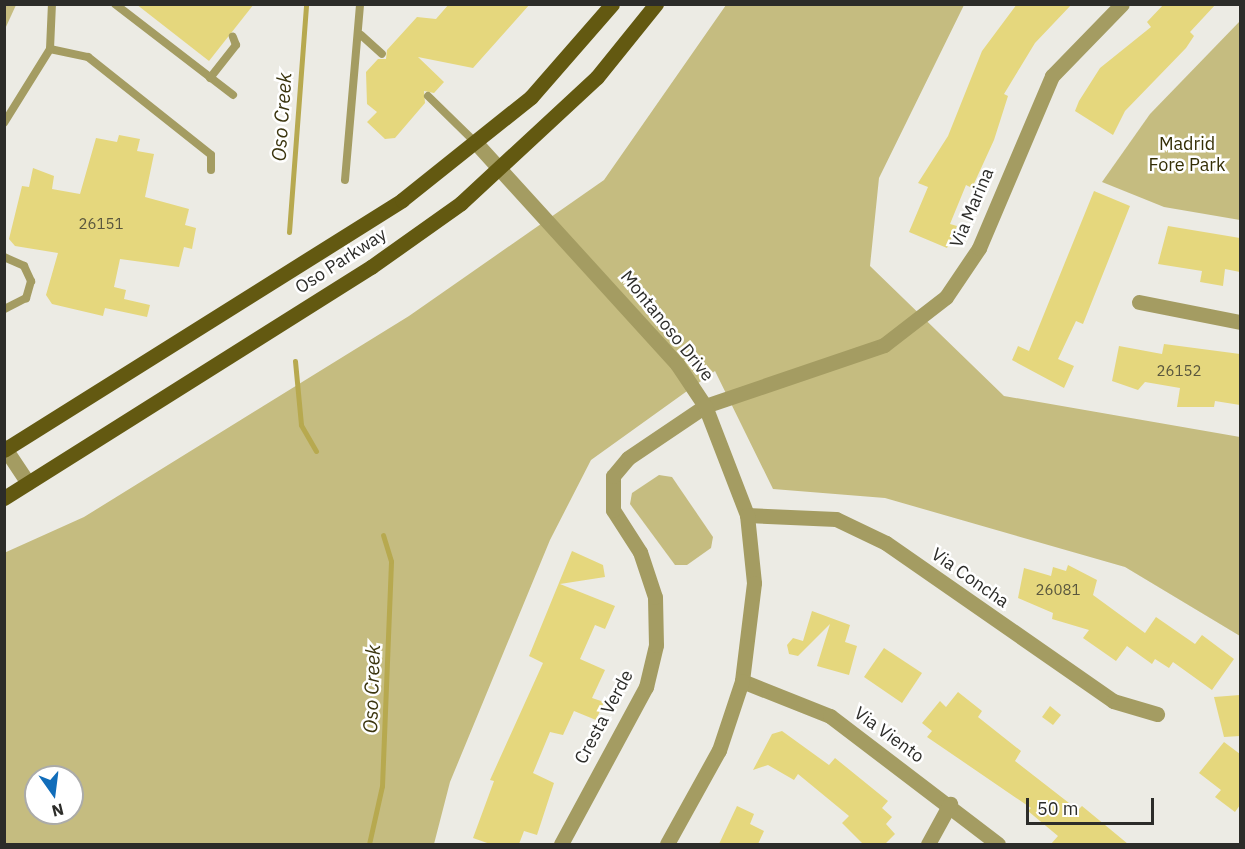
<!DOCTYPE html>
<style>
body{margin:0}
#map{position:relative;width:1245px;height:849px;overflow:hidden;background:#ecebe4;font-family:"IBM Plex Sans",sans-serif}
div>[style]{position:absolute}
.green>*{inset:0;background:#c5bc80}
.stream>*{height:5px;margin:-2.5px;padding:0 2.5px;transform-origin:2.5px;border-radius:2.5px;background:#b7a94f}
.building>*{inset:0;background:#e5d77d}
.service>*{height:8px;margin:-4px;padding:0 4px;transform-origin:4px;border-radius:4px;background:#a49c62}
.minor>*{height:15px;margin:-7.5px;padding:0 7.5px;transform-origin:7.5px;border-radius:7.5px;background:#a49c62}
.tertiary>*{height:15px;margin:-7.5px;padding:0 7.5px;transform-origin:7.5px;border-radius:7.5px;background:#a49c62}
.primary>*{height:15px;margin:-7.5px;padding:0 7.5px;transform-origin:7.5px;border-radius:7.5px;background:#635911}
span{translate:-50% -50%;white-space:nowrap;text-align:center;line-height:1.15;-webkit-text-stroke:5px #fff;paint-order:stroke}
.number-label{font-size:15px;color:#5a573e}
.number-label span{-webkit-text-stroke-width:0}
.park-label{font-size:18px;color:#342e05}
.street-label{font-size:18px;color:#2c2c29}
.water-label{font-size:20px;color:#3b350e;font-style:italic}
.frame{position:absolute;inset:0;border:6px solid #2c2c29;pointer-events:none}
.north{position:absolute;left:24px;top:765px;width:60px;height:60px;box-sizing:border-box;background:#fff;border:2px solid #ababa9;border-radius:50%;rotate:166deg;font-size:16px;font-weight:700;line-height:24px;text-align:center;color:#2c2c29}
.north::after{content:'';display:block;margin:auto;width:21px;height:27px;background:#116dba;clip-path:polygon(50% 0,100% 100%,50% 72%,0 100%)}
.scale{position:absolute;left:1026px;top:798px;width:128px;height:27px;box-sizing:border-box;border:3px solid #2c2c29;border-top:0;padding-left:8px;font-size:18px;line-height:21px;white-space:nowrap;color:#2c2c29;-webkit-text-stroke:4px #fff;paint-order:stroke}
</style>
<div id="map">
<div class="green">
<div style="clip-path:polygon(5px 4px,16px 5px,5px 29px,4px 5px)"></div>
<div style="clip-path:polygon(evenodd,726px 5px,964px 5px,879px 178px,870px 266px,1004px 396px,1240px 437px,1240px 636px,1125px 567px,885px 498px,773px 489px,715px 371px,591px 460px,550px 540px,450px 782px,434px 844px,5px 844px,4px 553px,84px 517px,409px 316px,604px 180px,726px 5px,36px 777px,72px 777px,72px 813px,36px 813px,36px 777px)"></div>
<div style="clip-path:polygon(1240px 21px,1240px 220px,1164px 207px,1102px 182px,1150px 114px)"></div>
<div style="clip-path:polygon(659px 475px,672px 477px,713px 537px,711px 548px,687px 565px,675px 565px,630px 504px,632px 493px)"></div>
</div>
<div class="stream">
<div style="left:289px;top:232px;width:229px;rotate:-85.7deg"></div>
<div style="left:295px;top:361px;width:64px;rotate:84.6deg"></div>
<div style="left:301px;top:425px;width:30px;rotate:60deg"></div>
<div style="left:369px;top:844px;width:59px;rotate:-77.4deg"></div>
<div style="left:382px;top:786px;width:225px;rotate:-87.7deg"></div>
<div style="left:391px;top:561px;width:27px;rotate:-107deg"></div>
</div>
<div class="building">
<div style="clip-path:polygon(136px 4px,254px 4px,209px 61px)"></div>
<div style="clip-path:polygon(449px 4px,530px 4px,473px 68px,418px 57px,444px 82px,434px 93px,424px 91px,425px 103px,395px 138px,385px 139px,367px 122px,377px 112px,367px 104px,366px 72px,378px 59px,386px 59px,387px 50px,417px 17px,436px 19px)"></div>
<div style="clip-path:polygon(1017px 4px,1072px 4px,1035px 43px,1004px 94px,1008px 96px,994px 140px,972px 188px,966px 185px,950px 224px,957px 226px,947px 248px,909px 232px,928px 187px,918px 183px,948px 136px,982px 51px)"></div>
<div style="clip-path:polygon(1164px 4px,1216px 4px,1190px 32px,1194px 36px,1186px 48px,1125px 111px,1113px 135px,1075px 111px,1079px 101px,1100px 68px,1151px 27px,1147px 22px)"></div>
<div style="clip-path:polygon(119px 135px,140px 139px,137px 151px,154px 154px,145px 197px,189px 209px,185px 225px,196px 228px,192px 249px,184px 247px,179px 267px,120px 259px,114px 287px,126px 290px,124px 299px,150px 305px,147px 317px,105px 308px,103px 316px,52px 304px,46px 295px,58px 253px,15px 246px,9px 239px,22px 186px,29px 187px,33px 168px,54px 176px,52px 189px,80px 194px,96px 138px,117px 142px)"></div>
<div style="clip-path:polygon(1094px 191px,1130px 206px,1083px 324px,1076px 321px,1058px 359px,1074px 366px,1064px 388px,1012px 360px,1018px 346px,1029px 351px)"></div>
<div style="clip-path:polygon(1168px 226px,1240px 238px,1240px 272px,1225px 269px,1223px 286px,1200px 282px,1202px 271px,1158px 264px)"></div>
<div style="clip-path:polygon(1164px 344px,1240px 354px,1240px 405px,1215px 401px,1214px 407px,1177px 407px,1180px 388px,1145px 382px,1138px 390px,1112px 381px,1119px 346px,1162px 354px)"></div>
<div style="clip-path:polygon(572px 551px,603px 565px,605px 577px,560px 584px,615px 606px,605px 629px,595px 625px,580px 659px,605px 670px,592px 698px,604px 702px,596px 720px,574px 711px,563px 735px,550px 732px,533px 773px,554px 783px,537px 835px,524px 831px,519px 844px,490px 844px,473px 838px,494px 781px,490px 780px,543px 663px,529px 656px)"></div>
<div style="clip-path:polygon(1068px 565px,1097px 580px,1093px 595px,1145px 633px,1156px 617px,1195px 644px,1202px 635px,1234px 659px,1212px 690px,1173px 662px,1169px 668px,1155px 659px,1152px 664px,1127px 646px,1116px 661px,1083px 638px,1089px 630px,1052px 619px,1053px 613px,1018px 598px,1024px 568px,1051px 576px,1053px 567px,1066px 571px)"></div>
<div style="clip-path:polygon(812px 611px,850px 625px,845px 642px,857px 646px,849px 675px,817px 666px,830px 624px,798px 656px,789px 654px,787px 645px,793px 638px,803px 641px)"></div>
<div style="clip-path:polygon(884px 648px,922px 673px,902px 703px,864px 677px)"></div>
<div style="clip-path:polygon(958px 692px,982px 711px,978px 717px,1021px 751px,1015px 761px,1078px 810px,1082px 806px,1128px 844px,1051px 844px,1058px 836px,1028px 811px,1031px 808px,927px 737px,932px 731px,922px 723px,940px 701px,946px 707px)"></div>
<div style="clip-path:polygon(1240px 695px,1240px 736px,1224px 737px,1214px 697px)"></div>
<div style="clip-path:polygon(1050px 706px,1061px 715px,1053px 725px,1042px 717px)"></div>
<div style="clip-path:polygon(782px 731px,829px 765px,835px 758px,888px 801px,882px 808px,892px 817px,886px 824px,895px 834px,885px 844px,863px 844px,842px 823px,849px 816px,798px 774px,794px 780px,768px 765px,753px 770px,772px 734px)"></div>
<div style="clip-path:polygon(1224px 742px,1240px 754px,1240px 805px,1235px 812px,1215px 797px,1221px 790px,1199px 773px)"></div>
<div style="clip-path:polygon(737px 806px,754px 814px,750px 824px,764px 831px,758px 844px,719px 844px)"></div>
</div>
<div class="service">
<div style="left:115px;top:4px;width:149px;rotate:37.6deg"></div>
<div style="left:361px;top:35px;width:28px;rotate:42deg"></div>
<div style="left:50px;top:49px;width:39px;rotate:12deg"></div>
<div style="left:88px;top:57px;width:157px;rotate:38.5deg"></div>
<div style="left:211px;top:155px;width:15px;rotate:90deg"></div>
<div style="left:210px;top:78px;width:42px;rotate:-51.8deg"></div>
<div style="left:236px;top:45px;width:9px;rotate:-111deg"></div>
<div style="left:428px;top:96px;width:67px;rotate:44.4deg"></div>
<div style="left:4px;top:123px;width:87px;rotate:-58.1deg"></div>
<div style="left:50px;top:49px;width:45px;rotate:-87.5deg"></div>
<div style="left:345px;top:180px;width:177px;rotate:-85.1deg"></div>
<div style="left:4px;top:257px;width:22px;rotate:24deg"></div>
<div style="left:24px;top:266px;width:17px;rotate:65deg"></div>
<div style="left:31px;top:281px;width:18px;rotate:106deg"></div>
<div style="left:26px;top:298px;width:25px;rotate:153deg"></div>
</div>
<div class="minor">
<div style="left:1139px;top:302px;width:103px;rotate:11.2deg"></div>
<div style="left:747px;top:515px;width:89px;rotate:2.6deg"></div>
<div style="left:836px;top:519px;width:55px;rotate:25.6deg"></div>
<div style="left:886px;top:543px;width:277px;rotate:34.8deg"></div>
<div style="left:1113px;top:701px;width:46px;rotate:16.5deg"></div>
<div style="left:742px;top:681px;width:95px;rotate:21.7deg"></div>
<div style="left:830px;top:716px;width:211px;rotate:37.3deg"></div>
<div style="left:561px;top:844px;width:179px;rotate:-61.6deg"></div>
<div style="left:646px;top:687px;width:43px;rotate:-76.6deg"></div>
<div style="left:656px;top:645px;width:48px;rotate:-91.2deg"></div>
<div style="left:655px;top:597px;width:47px;rotate:-108.4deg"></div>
<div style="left:640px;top:552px;width:50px;rotate:-122.7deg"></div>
<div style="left:613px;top:510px;width:34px;rotate:-90deg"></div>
<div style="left:613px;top:476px;width:23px;rotate:-50deg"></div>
<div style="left:628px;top:458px;width:93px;rotate:-34deg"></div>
<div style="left:705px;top:406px;width:189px;rotate:-18.8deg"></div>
<div style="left:884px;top:345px;width:78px;rotate:-37.7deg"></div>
<div style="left:946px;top:297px;width:59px;rotate:-56deg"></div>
<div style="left:979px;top:248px;width:187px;rotate:-67deg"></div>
<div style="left:1052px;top:76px;width:100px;rotate:-45.8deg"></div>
<div style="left:928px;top:844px;width:46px;rotate:-61.2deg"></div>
</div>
<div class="tertiary">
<div style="left:476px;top:143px;width:299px;rotate:47.7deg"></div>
<div style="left:677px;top:364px;width:50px;rotate:56.3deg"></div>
<div style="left:705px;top:406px;width:117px;rotate:68.9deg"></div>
<div style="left:747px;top:515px;width:68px;rotate:84.1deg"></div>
<div style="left:754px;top:583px;width:99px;rotate:97deg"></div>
<div style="left:742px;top:681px;width:73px;rotate:108.4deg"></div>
<div style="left:719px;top:750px;width:107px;rotate:119deg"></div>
<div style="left:4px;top:447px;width:43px;rotate:56.3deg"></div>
</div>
<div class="primary">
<div style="left:4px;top:450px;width:470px;rotate:-32.1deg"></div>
<div style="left:402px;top:200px;width:165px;rotate:-38.6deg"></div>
<div style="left:531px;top:97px;width:123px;rotate:-48.9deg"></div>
<div style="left:4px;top:498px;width:434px;rotate:-32.2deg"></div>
<div style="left:371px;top:267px;width:110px;rotate:-35.4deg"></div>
<div style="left:461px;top:203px;width:185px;rotate:-42.8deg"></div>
<div style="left:597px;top:77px;width:94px;rotate:-51.1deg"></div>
</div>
<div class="number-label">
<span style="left:101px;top:224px">26151</span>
<span style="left:1179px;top:371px">26152</span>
<span style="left:1058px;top:590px">26081</span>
</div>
<div class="park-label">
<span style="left:1187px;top:155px">Madrid<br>Fore Park</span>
</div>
<div class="street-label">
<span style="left:972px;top:208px;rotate:-67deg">Via Marina</span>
<span style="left:341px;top:261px;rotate:-33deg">Oso Parkway</span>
<span style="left:667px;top:326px;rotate:51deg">Montanoso Drive</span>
<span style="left:970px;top:578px;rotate:35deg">Via Concha</span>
<span style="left:604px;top:717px;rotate:-62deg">Cresta Verde</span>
<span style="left:889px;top:735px;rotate:36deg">Via Viento</span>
</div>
<div class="water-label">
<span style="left:281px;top:117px;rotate:-86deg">Oso Creek</span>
<span style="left:371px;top:689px;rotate:-88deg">Oso Creek</span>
</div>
<div class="frame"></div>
<div class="north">N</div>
<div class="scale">50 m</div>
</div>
